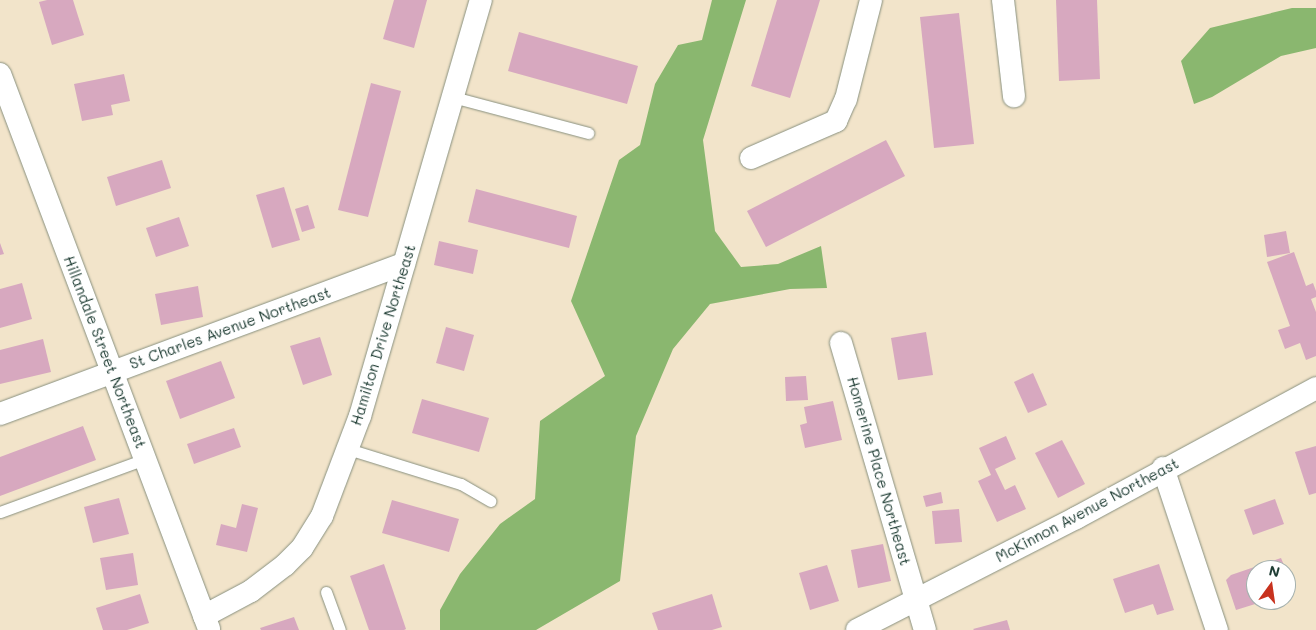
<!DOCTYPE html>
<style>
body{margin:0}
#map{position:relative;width:1316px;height:630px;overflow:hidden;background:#f2e4ca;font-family:Mali,sans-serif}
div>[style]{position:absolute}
.forest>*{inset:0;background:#8ab76f}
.building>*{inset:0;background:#d7a8bf}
.roads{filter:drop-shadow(0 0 1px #88907f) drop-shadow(0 0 1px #88907f)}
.lane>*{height:11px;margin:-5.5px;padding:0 5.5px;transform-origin:5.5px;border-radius:5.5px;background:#fff}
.street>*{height:22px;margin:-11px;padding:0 11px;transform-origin:11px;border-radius:11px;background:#fff}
span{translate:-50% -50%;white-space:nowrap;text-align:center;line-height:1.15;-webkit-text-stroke:4.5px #fff;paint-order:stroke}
.street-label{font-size:15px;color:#1f3d34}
.north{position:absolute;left:1246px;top:560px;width:50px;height:50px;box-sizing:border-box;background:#fff;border:1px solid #a5b1ae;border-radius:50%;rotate:14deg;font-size:14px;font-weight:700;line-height:20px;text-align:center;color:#1f3d34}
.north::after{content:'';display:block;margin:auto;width:18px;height:22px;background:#c8321e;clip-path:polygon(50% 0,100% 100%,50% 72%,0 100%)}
</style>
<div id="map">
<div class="forest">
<div style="clip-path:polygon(712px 0,746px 0,703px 140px,715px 231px,741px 267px,778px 264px,821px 246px,827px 288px,790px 289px,710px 304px,673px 349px,636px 436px,620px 581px,536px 630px,440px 630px,440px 610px,460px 574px,500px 524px,535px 499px,540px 421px,605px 376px,571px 301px,619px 160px,640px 145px,655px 84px,678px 45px,702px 40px)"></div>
<div style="clip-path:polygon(1292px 8px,1316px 8px,1316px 48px,1281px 56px,1212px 97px,1194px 104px,1181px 61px,1210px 28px)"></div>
</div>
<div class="building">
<div style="clip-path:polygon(47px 0,73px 0,84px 35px,52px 45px,39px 2px)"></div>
<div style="clip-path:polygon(394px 0,427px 0,414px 48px,383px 39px)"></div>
<div style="clip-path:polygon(777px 0,820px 0,790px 98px,751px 86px)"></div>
<div style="clip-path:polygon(1056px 0,1097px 0,1100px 79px,1059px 81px)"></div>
<div style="clip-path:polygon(959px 13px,974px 144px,934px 148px,920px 17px)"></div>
<div style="clip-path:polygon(519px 32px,638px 66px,627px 104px,508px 71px)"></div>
<div style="clip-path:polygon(124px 74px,130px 101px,111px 105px,113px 115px,82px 121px,74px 84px)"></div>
<div style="clip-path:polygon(371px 83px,401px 91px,368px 217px,338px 210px)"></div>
<div style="clip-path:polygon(886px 140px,905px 176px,766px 247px,747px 211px)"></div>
<div style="clip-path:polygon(162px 160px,171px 188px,116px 206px,107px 177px)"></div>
<div style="clip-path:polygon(284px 187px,300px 240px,272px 248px,256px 195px)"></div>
<div style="clip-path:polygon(476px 189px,577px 216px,569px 248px,468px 222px)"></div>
<div style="clip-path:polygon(308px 205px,315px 228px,302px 232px,295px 209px)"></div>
<div style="clip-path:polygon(179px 217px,189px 246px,156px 257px,146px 228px)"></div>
<div style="clip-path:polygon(1286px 231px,1290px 253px,1267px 257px,1264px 235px)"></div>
<div style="clip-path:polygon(439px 241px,478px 250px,473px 274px,434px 265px)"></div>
<div style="clip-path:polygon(0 243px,4px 254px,0 255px)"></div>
<div style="clip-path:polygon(1294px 252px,1306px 286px,1313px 283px,1316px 291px,1316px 297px,1311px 299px,1316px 312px,1316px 356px,1306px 360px,1300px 343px,1285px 349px,1278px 330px,1290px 326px,1267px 262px)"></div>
<div style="clip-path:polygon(22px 283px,32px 319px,0 328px,0 289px)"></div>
<div style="clip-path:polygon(198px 286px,203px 317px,161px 325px,155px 294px)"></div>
<div style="clip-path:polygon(446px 327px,474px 335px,464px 371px,436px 363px)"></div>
<div style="clip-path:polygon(926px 332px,933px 375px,898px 380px,891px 338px)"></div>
<div style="clip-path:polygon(320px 337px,332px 375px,303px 385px,290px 346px)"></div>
<div style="clip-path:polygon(43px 339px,51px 372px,0 384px,0 350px)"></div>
<div style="clip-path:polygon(221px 361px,235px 398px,180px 419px,166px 381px)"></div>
<div style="clip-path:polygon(1033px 373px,1047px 405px,1028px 413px,1014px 382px)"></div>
<div style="clip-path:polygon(806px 376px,808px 400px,786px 401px,785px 377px)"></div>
<div style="clip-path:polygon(422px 399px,489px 418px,479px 452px,412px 433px)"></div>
<div style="clip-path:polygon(833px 401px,842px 440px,805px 448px,800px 425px,807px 423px,804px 407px)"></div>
<div style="clip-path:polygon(83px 426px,96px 460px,0 496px,0 457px)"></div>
<div style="clip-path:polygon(234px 428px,241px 447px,194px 464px,187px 444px)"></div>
<div style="clip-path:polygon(1006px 436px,1016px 459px,995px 469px,1005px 490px,1015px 485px,1026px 509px,997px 522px,978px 481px,991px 475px,979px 448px)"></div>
<div style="clip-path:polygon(1062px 440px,1085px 484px,1058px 498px,1035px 453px)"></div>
<div style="clip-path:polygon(1316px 446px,1316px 493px,1309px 495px,1295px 452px)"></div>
<div style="clip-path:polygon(941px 492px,943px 503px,926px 507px,923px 496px)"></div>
<div style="clip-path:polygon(119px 498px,129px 534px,93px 543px,84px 507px)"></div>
<div style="clip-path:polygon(1275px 499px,1284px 524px,1253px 535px,1244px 510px)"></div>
<div style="clip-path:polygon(392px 500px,459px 519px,449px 552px,382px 533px)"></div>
<div style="clip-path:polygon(242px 504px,258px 508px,247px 552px,216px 545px,221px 524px,236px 528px)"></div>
<div style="clip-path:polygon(959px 509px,962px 542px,935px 544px,932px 511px)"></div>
<div style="clip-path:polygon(883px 544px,891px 581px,858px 588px,851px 550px)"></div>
<div style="clip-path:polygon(133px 553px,138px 585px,106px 590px,100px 558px)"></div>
<div style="clip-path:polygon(1281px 558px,1286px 570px,1256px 570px,1256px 600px,1268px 600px,1236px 610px,1226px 580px,1231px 575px)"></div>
<div style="clip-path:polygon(384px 564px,406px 629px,404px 630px,369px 630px,350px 576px)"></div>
<div style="clip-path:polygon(1159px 564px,1174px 610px,1157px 615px,1153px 604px,1125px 613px,1113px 579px)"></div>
<div style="clip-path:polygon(827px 565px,839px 601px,810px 610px,799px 573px)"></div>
<div style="clip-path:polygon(1286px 572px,1292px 588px,1286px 590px)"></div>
<div style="clip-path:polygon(140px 594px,149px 623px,127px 630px,103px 630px,96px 608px)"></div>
<div style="clip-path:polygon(712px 594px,722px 627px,712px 630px,658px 630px,652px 613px)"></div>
<div style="clip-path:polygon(294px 617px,299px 630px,261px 630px,260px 628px)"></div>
<div style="clip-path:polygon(1007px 620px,1010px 630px,974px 630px,973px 629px)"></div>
</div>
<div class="roads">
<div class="lane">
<div style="left:453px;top:97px;width:140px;rotate:14.9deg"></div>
<div style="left:348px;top:449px;width:118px;rotate:17.2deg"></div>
<div style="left:461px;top:484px;width:34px;rotate:30deg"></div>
<div style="left:0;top:512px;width:154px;rotate:-20.1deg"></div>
<div style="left:326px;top:592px;width:40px;rotate:69.8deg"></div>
</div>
<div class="street">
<div style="left:1003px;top:0;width:97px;rotate:83.5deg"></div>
<div style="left:0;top:74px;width:593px;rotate:69.36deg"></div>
<div style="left:751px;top:158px;width:93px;rotate:-23.5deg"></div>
<div style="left:836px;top:121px;width:24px;rotate:-66deg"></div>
<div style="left:846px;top:99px;width:102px;rotate:-75.8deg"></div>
<div style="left:841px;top:343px;width:299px;rotate:73.7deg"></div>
<div style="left:0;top:414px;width:431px;rotate:-20.4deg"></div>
<div style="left:1163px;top:468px;width:171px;rotate:71.6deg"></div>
<div style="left:204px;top:616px;width:53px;rotate:-28deg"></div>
<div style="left:251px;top:591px;width:43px;rotate:-37.4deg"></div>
<div style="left:285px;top:565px;width:24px;rotate:-45deg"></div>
<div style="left:302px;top:548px;width:38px;rotate:-58deg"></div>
<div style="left:322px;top:516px;width:107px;rotate:-69.2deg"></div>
<div style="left:360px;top:416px;width:433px;rotate:-73.8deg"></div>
<div style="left:857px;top:630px;width:246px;rotate:-27.1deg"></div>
<div style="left:1076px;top:518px;width:273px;rotate:-28.4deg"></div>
</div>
</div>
<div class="street-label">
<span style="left:230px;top:328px;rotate:-20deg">St Charles Avenue Northeast</span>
<span style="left:383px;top:335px;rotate:-73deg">Hamilton Drive Northeast</span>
<span style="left:105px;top:352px;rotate:69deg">Hillandale Street Northeast</span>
<span style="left:879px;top:471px;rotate:74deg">Homerine Place Northeast</span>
<span style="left:1087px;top:510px;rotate:-28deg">McKinnon Avenue Northeast</span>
</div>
<div class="north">N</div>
</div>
